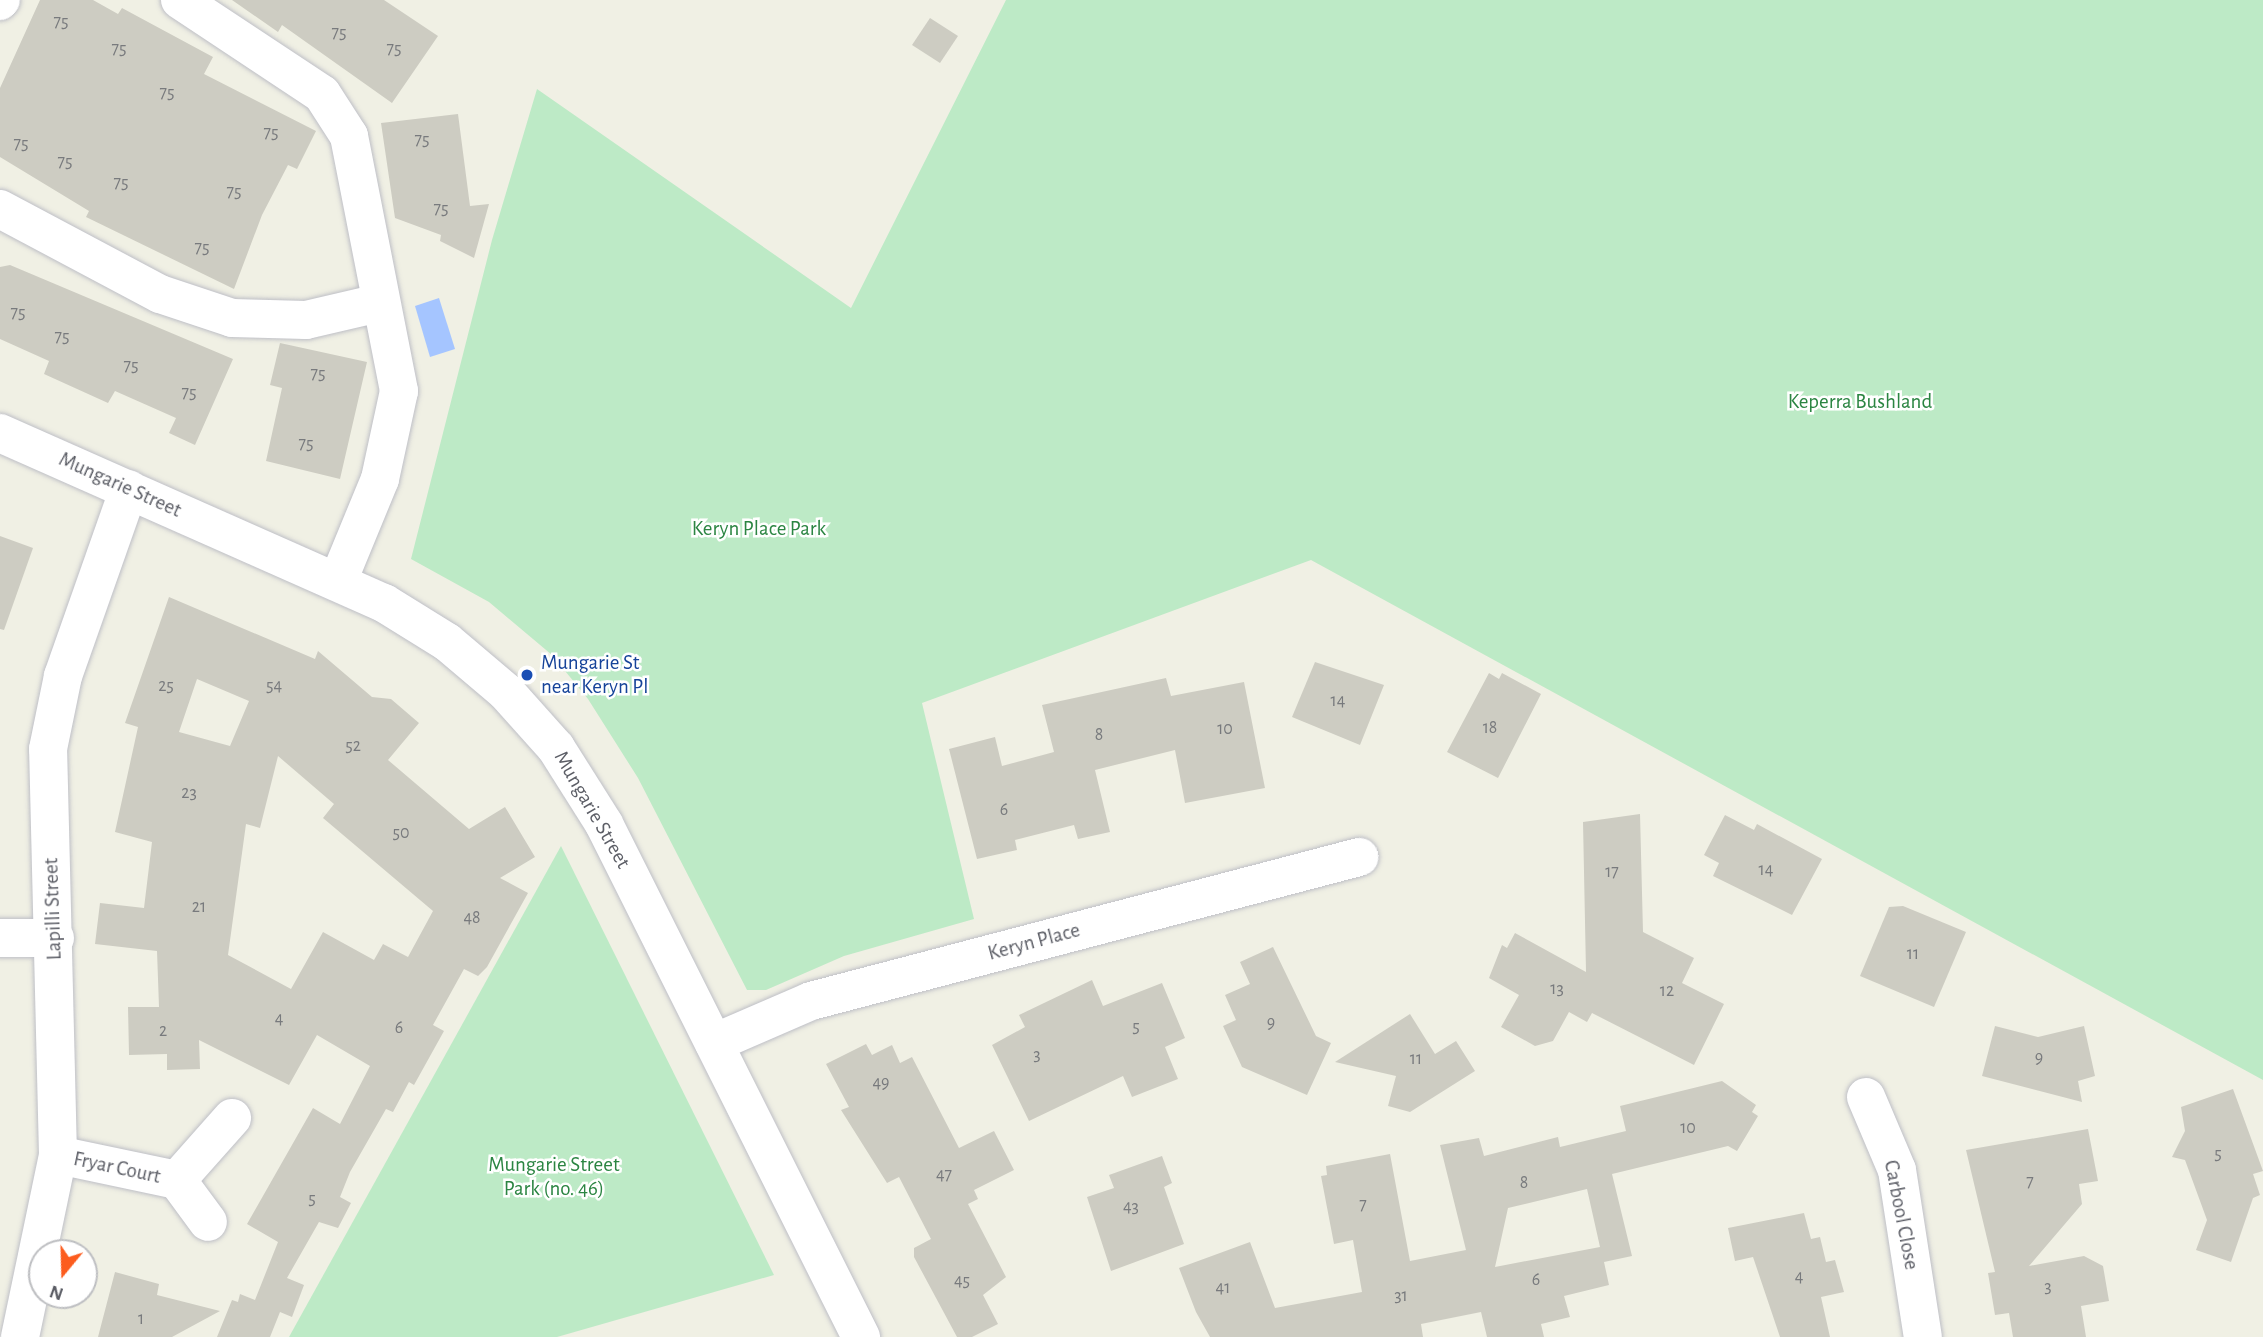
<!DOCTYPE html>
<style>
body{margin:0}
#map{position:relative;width:2263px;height:1337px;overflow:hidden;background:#f0f0e4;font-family:"Alegreya Sans",sans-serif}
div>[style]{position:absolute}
.green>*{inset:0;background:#bdeac6}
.water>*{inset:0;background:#a5c5ff}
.building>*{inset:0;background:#cdccc2}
.roads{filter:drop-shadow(0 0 2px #bebfc6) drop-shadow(0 0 2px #bebfc6)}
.minor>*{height:38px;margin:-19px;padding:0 19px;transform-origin:19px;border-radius:19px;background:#fff}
.dots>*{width:19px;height:19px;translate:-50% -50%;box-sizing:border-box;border:4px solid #fff;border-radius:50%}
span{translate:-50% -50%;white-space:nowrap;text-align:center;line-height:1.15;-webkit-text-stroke:5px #fff;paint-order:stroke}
.number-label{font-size:18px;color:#787a7d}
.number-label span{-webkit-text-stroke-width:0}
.park-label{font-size:21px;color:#2b8542}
.street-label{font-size:21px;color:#5c5e66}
.transit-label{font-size:21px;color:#164399}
.left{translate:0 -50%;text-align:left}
.north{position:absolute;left:28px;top:1239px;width:70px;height:70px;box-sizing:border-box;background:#fff;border:2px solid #bebfc2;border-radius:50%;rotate:199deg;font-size:19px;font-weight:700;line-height:28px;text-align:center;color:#5c5e66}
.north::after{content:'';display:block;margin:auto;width:24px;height:32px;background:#fc5c1e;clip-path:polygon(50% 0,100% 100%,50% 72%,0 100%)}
</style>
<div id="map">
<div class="green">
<div style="clip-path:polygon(1006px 0,2263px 0,2263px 1080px,1311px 560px,922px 703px,974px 919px,844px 956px,766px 990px,747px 990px,638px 778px,588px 699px,552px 655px,489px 602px,411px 559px,492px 240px,537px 89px,851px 308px)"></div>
<div style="clip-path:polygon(561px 846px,774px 1275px,557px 1337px,289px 1337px)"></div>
</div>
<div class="water">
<div style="clip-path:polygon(439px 298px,455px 349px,430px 357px,415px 306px)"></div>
</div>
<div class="building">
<div style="clip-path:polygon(40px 0,93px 0,118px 14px,122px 8px,213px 57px,204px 74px,316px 131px,297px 169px,288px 165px,262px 215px,234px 289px,86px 217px,89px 211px,0 157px,0 88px)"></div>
<div style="clip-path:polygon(232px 0,384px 0,438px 36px,392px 103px,282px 25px,278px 32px)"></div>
<div style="clip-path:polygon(930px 18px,958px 36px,940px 63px,912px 45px)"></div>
<div style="clip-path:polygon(458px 114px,470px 206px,489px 204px,474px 258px,440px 241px,441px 235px,395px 218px,381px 123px)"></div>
<div style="clip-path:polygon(10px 265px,233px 359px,195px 445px,169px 433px,176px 418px,115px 391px,108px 403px,44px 374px,49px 361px,0 339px,0 267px)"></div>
<div style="clip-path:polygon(280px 343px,367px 362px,340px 479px,266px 461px,282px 388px,270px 385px)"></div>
<div style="clip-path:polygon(0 536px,33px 548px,4px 630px,0 629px)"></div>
<div style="clip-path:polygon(evenodd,169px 597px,315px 659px,318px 651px,372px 697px,391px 699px,419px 723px,388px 760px,469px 829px,505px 807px,535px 857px,500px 878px,528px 893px,487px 967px,478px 976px,464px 969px,433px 1025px,444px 1031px,414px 1085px,409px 1082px,393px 1112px,386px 1109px,350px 1172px,340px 1197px,351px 1203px,338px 1228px,319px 1222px,287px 1278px,304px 1285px,292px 1317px,280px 1312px,270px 1337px,217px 1337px,232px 1300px,238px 1302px,240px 1294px,255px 1300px,278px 1242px,247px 1224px,313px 1108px,340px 1124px,370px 1066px,317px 1035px,289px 1085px,199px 1040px,200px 1069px,167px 1070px,167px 1054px,129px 1055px,128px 1007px,159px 1007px,157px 951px,95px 944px,100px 903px,144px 908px,152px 842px,115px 832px,138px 727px,125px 723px,169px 597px,197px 679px,249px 701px,230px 746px,179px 732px,197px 679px,169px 597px,278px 756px,334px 804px,323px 818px,433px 911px,408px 957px,383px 944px,374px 960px,323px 932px,291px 989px,228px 955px,246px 824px,260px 828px,278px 756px)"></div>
<div style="clip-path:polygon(1315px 662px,1384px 685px,1360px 745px,1292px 717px)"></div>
<div style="clip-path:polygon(1489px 673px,1499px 679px,1502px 673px,1541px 694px,1498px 778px,1447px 752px)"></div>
<div style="clip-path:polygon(1166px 678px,1171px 696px,1244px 682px,1265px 788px,1185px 803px,1175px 750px,1095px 770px,1110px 832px,1078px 839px,1074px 825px,1015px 840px,1017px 850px,977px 859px,949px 749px,995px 737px,1002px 766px,1054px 752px,1042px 705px)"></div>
<div style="clip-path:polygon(1640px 814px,1643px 932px,1694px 958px,1682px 983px,1724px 1004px,1694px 1065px,1592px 1013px,1587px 1022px,1569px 1012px,1553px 1041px,1535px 1046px,1501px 1027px,1519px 995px,1489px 978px,1502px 945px,1507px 948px,1515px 933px,1586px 972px,1583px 822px)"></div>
<div style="clip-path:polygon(1725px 815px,1754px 830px,1757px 824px,1822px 859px,1792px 915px,1713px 876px,1719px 863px,1704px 855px)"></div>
<div style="clip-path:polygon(1903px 906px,1966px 932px,1934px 1007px,1860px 976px,1889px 907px)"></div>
<div style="clip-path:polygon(1273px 947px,1316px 1036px,1331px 1043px,1307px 1095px,1242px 1067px,1223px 1026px,1236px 1020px,1225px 995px,1250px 984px,1240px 962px)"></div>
<div style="clip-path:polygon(1092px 980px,1103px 1006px,1162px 983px,1185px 1038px,1165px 1047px,1178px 1079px,1132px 1097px,1123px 1076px,1029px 1121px,992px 1045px,1025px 1027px,1019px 1015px)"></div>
<div style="clip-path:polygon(1410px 1014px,1435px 1054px,1456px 1041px,1475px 1071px,1410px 1112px,1388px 1106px,1396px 1076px,1335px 1062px)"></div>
<div style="clip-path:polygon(1995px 1026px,2038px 1037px,2084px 1026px,2095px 1076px,2078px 1081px,2082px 1102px,1982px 1076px)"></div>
<div style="clip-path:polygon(866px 1044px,872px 1055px,892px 1045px,900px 1063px,912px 1057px,959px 1148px,994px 1131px,1014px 1170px,974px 1190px,978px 1199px,968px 1204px,1006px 1277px,983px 1295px,998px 1324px,972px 1337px,957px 1337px,914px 1257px,914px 1248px,931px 1239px,899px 1177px,887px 1183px,841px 1110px,849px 1107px,826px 1064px)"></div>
<div style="clip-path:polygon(evenodd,1722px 1081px,1756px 1105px,1752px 1112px,1758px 1116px,1737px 1151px,1728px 1146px,1612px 1174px,1632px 1256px,1604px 1262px,1609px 1285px,1564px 1296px,1570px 1317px,1541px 1324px,1544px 1337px,1487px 1337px,1481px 1312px,1421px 1324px,1423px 1337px,1210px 1337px,1196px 1312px,1179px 1268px,1250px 1242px,1275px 1308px,1362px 1292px,1353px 1240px,1334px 1244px,1321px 1176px,1327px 1175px,1326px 1166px,1390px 1154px,1410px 1261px,1466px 1250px,1440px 1145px,1479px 1138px,1484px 1156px,1558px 1137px,1560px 1147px,1626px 1131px,1620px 1106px,1722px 1081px,1587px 1189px,1600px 1247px,1495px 1267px,1508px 1208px,1587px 1189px)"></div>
<div style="clip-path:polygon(2233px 1089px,2263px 1171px,2253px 1174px,2260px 1195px,2253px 1198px,2231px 1262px,2196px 1250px,2207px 1220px,2185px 1160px,2172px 1157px,2185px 1131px,2181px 1107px)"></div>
<div style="clip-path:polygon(2088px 1129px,2098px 1181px,2079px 1184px,2082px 1204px,2029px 1266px,2084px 1256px,2103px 1266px,2109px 1301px,2081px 1306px,2086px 1337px,2013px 1337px,2009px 1313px,1995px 1315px,1988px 1273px,1995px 1272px,1966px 1150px)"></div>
<div style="clip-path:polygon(1162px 1156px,1172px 1183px,1164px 1187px,1184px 1244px,1111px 1271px,1087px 1197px,1114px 1188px,1109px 1175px)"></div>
<div style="clip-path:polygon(1804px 1213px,1811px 1239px,1820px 1237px,1826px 1262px,1835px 1260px,1844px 1292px,1821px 1297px,1830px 1337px,1780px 1337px,1753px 1257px,1735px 1261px,1728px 1228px)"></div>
<div style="clip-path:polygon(115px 1272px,159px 1284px,157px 1295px,220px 1311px,172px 1337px,98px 1337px)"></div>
</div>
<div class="roads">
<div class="minor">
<div style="left:180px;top:0;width:170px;rotate:33.5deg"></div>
<div style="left:322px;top:94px;width:50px;rotate:57.3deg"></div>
<div style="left:349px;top:136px;width:260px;rotate:78.9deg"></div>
<div style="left:399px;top:391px;width:90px;rotate:102.2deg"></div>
<div style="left:380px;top:479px;width:110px;rotate:112.4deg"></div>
<div style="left:0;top:1px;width:1px;rotate:-45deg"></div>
<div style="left:0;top:209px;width:181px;rotate:28deg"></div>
<div style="left:160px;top:294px;width:76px;rotate:18.4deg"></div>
<div style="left:232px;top:318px;width:74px;rotate:1.5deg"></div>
<div style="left:306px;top:320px;width:75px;rotate:-13.1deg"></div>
<div style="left:0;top:433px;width:420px;rotate:23.9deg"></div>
<div style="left:384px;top:603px;width:74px;rotate:31.8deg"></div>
<div style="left:447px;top:642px;width:77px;rotate:40.3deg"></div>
<div style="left:506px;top:692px;width:75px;rotate:48.2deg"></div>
<div style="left:556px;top:748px;width:90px;rotate:57.7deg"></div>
<div style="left:604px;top:824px;width:574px;rotate:63.39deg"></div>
<div style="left:0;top:938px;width:55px"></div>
<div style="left:714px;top:1043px;width:106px;rotate:-23.4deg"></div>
<div style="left:811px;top:1001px;width:567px;rotate:-14.72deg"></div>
<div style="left:1866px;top:1097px;width:79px;rotate:67deg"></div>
<div style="left:1897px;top:1170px;width:169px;rotate:81.2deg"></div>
<div style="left:58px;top:1155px;width:122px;rotate:11.9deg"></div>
<div style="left:177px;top:1180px;width:52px;rotate:53.6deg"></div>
<div style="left:177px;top:1180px;width:83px;rotate:-48.4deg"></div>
<div style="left:20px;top:1337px;width:186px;rotate:-78.2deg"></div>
<div style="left:58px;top:1155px;width:406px;rotate:-91.4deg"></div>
<div style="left:48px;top:749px;width:75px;rotate:-78.4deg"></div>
<div style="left:63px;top:676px;width:198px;rotate:-70.6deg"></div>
</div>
</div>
<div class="dots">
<div style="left:527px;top:675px;background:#1a4fb4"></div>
</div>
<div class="number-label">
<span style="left:61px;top:22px">75</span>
<span style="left:339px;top:33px">75</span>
<span style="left:119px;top:49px">75</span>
<span style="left:394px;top:49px">75</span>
<span style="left:167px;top:93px">75</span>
<span style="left:271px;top:133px">75</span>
<span style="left:422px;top:140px">75</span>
<span style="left:21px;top:144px">75</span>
<span style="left:65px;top:162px">75</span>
<span style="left:121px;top:183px">75</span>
<span style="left:234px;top:192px">75</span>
<span style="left:441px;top:209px">75</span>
<span style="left:202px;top:248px">75</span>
<span style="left:18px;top:313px">75</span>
<span style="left:62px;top:337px">75</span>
<span style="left:131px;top:366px">75</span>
<span style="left:318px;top:374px">75</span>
<span style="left:189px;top:393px">75</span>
<span style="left:306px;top:444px">75</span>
<span style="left:166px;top:686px">25</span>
<span style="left:274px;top:686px">54</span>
<span style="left:1338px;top:701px">14</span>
<span style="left:1490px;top:728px">18</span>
<span style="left:1225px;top:729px">10</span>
<span style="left:1099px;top:735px">8</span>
<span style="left:353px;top:746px">52</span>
<span style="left:189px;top:793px">23</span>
<span style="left:1004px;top:810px">6</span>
<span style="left:401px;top:833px">50</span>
<span style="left:1766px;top:870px">14</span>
<span style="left:1612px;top:872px">17</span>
<span style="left:199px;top:907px">21</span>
<span style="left:472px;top:918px">48</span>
<span style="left:1913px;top:954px">11</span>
<span style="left:1557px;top:989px">13</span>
<span style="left:1667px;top:991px">12</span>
<span style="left:279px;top:1019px">4</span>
<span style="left:1271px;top:1023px">9</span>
<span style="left:1136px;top:1027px">5</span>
<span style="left:399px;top:1028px">6</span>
<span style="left:163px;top:1031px">2</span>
<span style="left:1037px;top:1055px">3</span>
<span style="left:2039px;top:1058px">9</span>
<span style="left:1416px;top:1059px">11</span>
<span style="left:881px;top:1083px">49</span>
<span style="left:1688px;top:1128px">10</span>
<span style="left:2218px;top:1154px">5</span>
<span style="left:944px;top:1175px">47</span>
<span style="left:2030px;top:1182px">7</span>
<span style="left:1524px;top:1183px">8</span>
<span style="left:312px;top:1199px">5</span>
<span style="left:1363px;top:1205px">7</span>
<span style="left:1131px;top:1207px">43</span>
<span style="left:1799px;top:1277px">4</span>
<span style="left:1536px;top:1280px">6</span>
<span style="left:962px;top:1281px">45</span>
<span style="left:2048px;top:1287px">3</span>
<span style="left:1223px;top:1288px">41</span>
<span style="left:1401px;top:1296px">31</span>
<span style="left:141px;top:1319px">1</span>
</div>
<div class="park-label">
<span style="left:1860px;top:402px">Keperra Bushland</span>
<span style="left:759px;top:529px">Keryn Place Park</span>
<span style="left:554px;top:1177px">Mungarie Street<br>Park (no. 46)</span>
</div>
<div class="street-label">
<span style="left:120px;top:485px;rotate:24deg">Mungarie Street</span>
<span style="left:592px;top:810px;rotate:60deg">Mungarie Street</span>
<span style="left:53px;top:909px;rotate:-92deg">Lapilli Street</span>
<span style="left:1034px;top:942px;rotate:-15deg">Keryn Place</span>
<span style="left:117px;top:1168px;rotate:12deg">Fryar Court</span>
<span style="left:1901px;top:1215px;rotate:79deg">Carbool Close</span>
</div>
<div class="transit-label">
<span class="left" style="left:541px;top:675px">Mungarie St<br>near Keryn Pl</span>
</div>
<div class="north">N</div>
</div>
